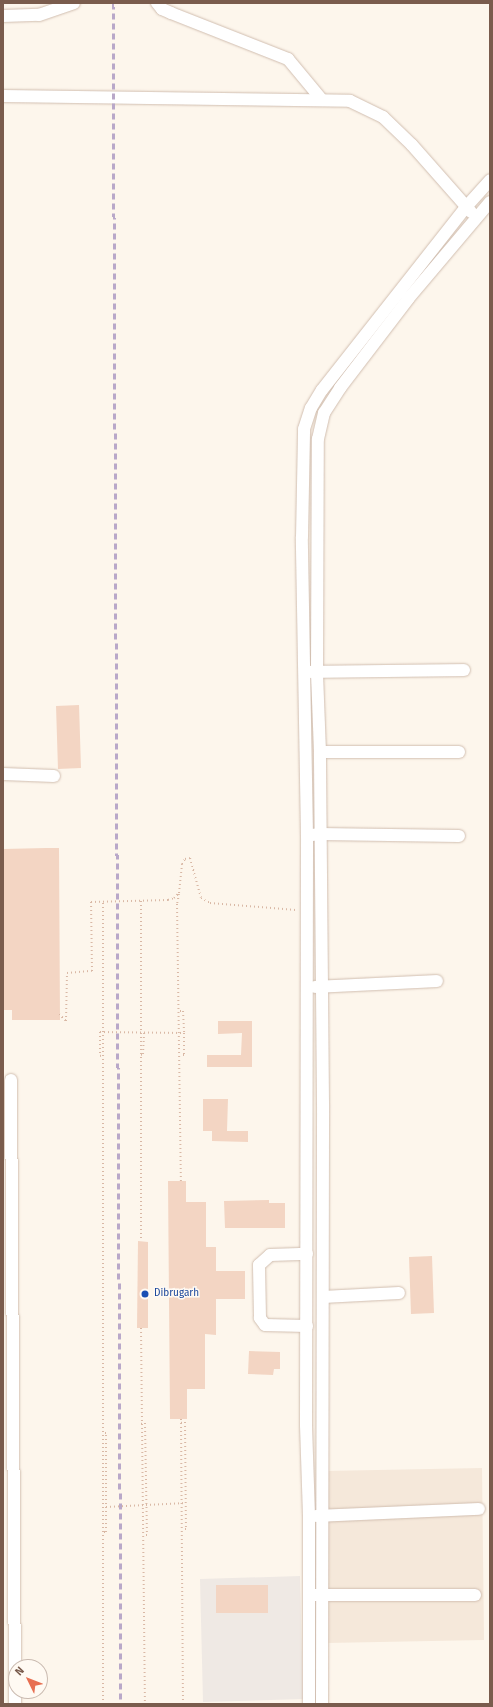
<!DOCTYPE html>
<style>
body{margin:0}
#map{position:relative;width:493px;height:1707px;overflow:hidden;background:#fdf6ec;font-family:"Fira Sans",sans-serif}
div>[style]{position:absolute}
.residential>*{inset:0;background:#f5e8da}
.industrial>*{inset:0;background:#efe9e4}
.building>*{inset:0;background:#f3d5c3}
.path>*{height:2px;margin-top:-1px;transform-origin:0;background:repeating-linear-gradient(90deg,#d9b8a5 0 1px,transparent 0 4px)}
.roads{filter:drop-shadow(0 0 1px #d1beb0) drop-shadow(0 0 1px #d1beb0)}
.minor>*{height:12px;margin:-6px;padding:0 6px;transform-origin:6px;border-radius:6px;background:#fff}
.rail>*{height:3px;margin-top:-1.5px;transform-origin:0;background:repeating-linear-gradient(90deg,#b9a8c9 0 6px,transparent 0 10px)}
.path-bridge>*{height:2px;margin-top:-1px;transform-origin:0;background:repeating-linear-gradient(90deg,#d9b8a5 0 1px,transparent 0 4px)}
.dots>*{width:11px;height:11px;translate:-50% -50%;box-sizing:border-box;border:2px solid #fffaf3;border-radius:50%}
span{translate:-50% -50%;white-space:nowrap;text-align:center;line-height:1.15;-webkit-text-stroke:3px #fffaf3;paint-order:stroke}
.transit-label{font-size:10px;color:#164399}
.left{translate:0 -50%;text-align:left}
.frame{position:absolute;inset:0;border:4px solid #7a5c4d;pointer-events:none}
.north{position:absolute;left:8px;top:1659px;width:40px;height:40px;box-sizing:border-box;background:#fffaf3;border:1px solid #cabbb1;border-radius:50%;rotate:313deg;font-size:11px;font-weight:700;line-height:16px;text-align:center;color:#7a5c4d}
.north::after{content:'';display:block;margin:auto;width:14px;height:18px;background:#e76f51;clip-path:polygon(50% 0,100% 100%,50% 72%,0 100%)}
</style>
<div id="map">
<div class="residential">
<div style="clip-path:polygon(482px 1468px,484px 1640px,327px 1643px,325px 1471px)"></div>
</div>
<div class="industrial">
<div style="clip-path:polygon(300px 1576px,303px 1699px,203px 1702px,200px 1579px)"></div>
</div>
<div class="building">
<div style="clip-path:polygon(79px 705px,81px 768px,58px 769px,56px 706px)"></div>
<div style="clip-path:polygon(46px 848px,59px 848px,60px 1020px,12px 1020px,12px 1010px,3px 1010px,3px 849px)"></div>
<div style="clip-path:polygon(218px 1021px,252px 1021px,252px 1067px,207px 1067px,207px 1055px,241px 1055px,242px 1033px,218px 1034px)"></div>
<div style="clip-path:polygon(203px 1099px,228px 1099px,227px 1131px,248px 1131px,248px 1142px,212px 1141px,212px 1131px,203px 1131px)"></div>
<div style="clip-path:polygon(168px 1181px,186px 1181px,186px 1202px,206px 1202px,206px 1247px,216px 1247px,216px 1271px,245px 1271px,245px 1299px,216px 1299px,216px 1335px,205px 1334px,205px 1389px,187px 1389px,187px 1419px,170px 1419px)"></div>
<div style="clip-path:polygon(269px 1200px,269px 1203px,285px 1203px,285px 1228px,225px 1228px,224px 1201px)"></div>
<div style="clip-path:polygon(138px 1241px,148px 1242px,148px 1328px,137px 1328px)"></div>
<div style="clip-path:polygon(432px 1256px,434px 1313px,411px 1314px,409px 1257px)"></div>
<div style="clip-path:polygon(249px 1351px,280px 1352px,280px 1369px,274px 1369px,273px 1375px,248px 1374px)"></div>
<div style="clip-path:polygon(216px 1585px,268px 1585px,268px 1613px,216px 1613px)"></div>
</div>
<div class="path">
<div style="left:179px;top:894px;width:10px;rotate:101deg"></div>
<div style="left:177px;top:904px;width:277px;rotate:89.2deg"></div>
<div style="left:141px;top:901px;width:340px;rotate:90deg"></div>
<div style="left:180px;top:1011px;width:3px"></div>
<div style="left:183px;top:1011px;width:22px;rotate:87deg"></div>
<div style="left:184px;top:1033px;width:22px;rotate:90deg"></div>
<div style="left:184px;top:1055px;width:4px;rotate:180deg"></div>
<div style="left:59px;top:1014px;width:10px;rotate:45deg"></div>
<div style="left:66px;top:1021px;width:48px;rotate:-88.8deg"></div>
<div style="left:67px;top:973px;width:25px;rotate:-5deg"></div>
<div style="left:92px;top:971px;width:69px;rotate:-90.8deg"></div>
<div style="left:91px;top:902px;width:77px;rotate:-1.5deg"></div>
<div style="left:168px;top:900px;width:6px;rotate:-18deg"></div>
<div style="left:174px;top:898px;width:7px;rotate:-45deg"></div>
<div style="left:179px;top:893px;width:29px;rotate:-84deg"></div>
<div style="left:182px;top:864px;width:6px;rotate:-59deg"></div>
<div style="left:185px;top:859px;width:5px;rotate:-11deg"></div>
<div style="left:190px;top:858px;width:41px;rotate:74.6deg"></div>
<div style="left:201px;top:898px;width:10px;rotate:29deg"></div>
<div style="left:210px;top:903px;width:86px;rotate:4.7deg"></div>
<div style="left:100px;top:1032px;width:24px;rotate:90deg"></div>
<div style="left:100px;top:1056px;width:4px;rotate:-14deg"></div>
<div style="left:141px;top:1055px;width:2px;rotate:-27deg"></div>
<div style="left:143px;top:1054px;width:21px;rotate:-87deg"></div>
<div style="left:141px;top:1328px;width:376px;rotate:89.4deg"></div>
<div style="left:181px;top:1419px;width:285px;rotate:89.6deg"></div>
<div style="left:181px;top:1423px;width:4px;rotate:-14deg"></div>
<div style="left:185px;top:1422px;width:107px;rotate:89.5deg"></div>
<div style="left:186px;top:1529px;width:3px;rotate:180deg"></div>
<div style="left:141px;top:1424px;width:4px;rotate:-14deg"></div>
<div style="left:145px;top:1423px;width:112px;rotate:89deg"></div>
<div style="left:147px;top:1535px;width:3px;rotate:180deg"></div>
<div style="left:104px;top:1532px;width:2px"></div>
<div style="left:106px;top:1532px;width:99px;rotate:-90deg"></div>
<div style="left:106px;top:1433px;width:2px;rotate:180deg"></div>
<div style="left:103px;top:1704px;width:803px;rotate:-90deg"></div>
</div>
<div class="roads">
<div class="minor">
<div style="left:157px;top:3px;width:8px;rotate:50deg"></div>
<div style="left:162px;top:9px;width:10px;rotate:24deg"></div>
<div style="left:171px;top:13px;width:126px;rotate:21.5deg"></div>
<div style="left:288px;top:59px;width:53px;rotate:50.3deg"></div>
<div style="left:3px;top:16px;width:36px;rotate:-2deg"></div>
<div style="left:39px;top:15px;width:37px;rotate:-19deg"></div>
<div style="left:3px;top:96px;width:347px;rotate:0.8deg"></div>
<div style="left:350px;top:101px;width:37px;rotate:26deg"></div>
<div style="left:383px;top:117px;width:40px;rotate:44deg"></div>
<div style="left:412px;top:145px;width:89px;rotate:48.6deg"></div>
<div style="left:309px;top:672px;width:155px;rotate:-0.7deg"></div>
<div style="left:320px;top:752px;width:139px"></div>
<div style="left:3px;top:774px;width:51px;rotate:2.2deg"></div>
<div style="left:312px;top:835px;width:8px;rotate:-7deg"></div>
<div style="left:320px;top:834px;width:139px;rotate:0.8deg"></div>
<div style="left:315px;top:987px;width:122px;rotate:-2.8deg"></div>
<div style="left:11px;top:1080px;width:624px;rotate:89.63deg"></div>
<div style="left:323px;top:1297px;width:76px;rotate:-3deg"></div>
<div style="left:307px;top:1326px;width:42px;rotate:-178.6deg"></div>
<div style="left:265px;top:1325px;width:9px;rotate:-126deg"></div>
<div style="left:260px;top:1318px;width:53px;rotate:-91.1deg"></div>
<div style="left:259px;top:1265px;width:15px;rotate:-42deg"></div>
<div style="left:270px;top:1255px;width:37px;rotate:-2deg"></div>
<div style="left:316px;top:1516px;width:163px;rotate:-2.5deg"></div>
<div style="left:315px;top:1595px;width:160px"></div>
<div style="left:309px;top:1704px;width:188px;rotate:-90deg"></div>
<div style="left:309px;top:1516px;width:91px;rotate:-91.9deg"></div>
<div style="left:306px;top:1425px;width:589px;rotate:-89.9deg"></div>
<div style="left:307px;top:836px;width:299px;rotate:-91deg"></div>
<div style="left:302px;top:537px;width:108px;rotate:-88.9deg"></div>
<div style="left:304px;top:429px;width:22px;rotate:-72deg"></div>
<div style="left:311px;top:408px;width:21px;rotate:-59deg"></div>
<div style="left:322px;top:390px;width:233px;rotate:-51.8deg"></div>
<div style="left:466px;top:207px;width:36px;rotate:-48deg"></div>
<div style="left:322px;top:1704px;width:600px;rotate:-89.9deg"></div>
<div style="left:323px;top:1104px;width:352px;rotate:-90.5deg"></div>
<div style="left:320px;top:752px;width:79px;rotate:-92.2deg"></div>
<div style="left:317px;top:673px;width:234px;rotate:-89.8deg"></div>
<div style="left:318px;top:439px;width:27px;rotate:-77deg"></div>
<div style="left:324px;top:413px;width:30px;rotate:-57deg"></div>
<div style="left:340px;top:388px;width:112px;rotate:-52.6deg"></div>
<div style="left:408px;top:299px;width:127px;rotate:-49.8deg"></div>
</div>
</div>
<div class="rail">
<div style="left:113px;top:3px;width:1701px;rotate:89.73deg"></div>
</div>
<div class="path-bridge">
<div style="left:100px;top:1032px;width:84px;rotate:0.7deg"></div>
<div style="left:106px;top:1507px;width:80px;rotate:-2.9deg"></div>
</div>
<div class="dots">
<div style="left:145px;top:1294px;background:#1a4fb4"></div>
</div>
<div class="transit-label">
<span class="left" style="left:154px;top:1294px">Dibrugarh</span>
</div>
<div class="frame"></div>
<div class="north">N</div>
</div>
